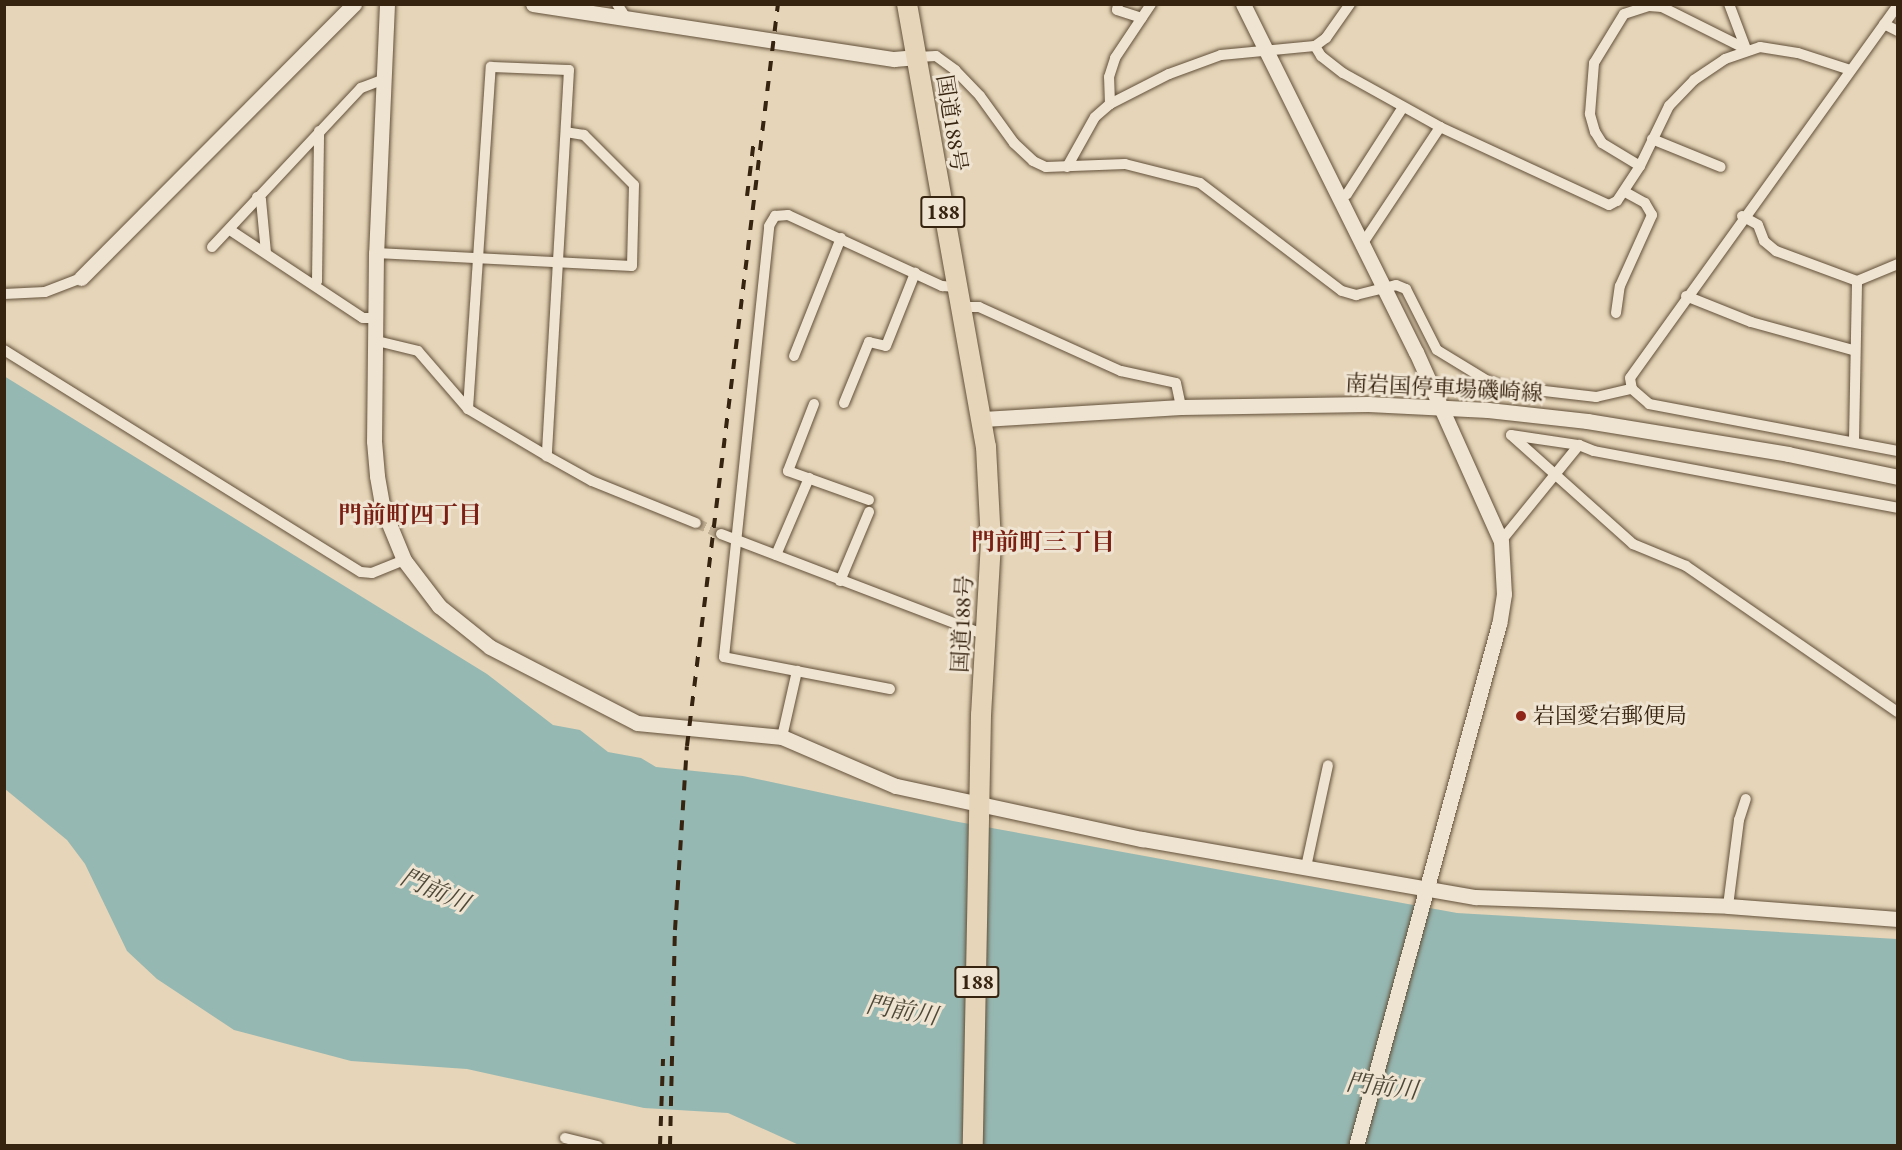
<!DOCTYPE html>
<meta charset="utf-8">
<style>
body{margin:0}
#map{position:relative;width:1902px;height:1150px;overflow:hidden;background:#e6d5b8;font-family:"EB Garamond","Noto Serif JP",serif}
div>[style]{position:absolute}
.water>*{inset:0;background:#96b8b2}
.street-tunnel>*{height:10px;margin-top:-5px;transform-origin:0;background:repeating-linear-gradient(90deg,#c3b196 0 10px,transparent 0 15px)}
.roads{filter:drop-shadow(0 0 2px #62503a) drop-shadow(0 0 2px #62503a)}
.street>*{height:10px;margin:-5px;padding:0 5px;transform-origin:5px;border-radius:5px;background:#efe4d1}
.secondary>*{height:15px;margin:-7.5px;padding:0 7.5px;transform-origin:7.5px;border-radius:7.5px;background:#efe4d1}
.highway>*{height:20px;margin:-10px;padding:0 10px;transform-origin:10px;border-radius:10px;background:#e6d5b8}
.rail>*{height:4px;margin-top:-2px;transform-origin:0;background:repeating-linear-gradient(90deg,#362310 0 10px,transparent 0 20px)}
.dots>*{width:16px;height:16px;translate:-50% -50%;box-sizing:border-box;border:3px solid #efe4d1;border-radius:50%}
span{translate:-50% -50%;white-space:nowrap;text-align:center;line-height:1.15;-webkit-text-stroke:6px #efe4d1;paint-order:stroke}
.shield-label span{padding:2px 4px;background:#efe4d1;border:2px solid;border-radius:4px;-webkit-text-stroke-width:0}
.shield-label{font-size:21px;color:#362310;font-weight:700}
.street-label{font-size:22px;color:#362310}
.poi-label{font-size:22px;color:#362310}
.left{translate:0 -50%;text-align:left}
.neighbourhood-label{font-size:24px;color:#7a1f14;font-weight:700}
.water-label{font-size:24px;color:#4e4838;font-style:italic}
.frame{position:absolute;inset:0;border:6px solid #362310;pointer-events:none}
</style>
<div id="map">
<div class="water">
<div style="clip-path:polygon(4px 376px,487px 674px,553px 725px,580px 730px,608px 752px,641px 758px,656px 767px,743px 776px,953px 821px,1457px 913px,1897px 939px,1897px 1145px,799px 1145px,728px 1113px,644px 1108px,467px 1069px,351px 1061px,234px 1030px,157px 979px,127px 951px,85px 864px,67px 840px,5px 789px)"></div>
</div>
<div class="street-tunnel">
<div style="left:696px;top:523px;width:27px;rotate:24deg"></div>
</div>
<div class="roads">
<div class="street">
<div style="left:617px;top:4px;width:17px;rotate:57deg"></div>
<div style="left:1118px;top:4px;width:6px;rotate:99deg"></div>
<div style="left:1117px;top:10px;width:26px;rotate:18deg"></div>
<div style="left:1898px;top:5px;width:459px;rotate:125.7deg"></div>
<div style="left:1630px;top:378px;width:11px;rotate:80deg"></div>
<div style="left:1632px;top:389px;width:23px;rotate:41deg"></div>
<div style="left:1649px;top:404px;width:253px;rotate:10.7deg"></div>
<div style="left:1884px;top:24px;width:16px;rotate:27deg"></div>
<div style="left:1315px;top:46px;width:12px;rotate:59deg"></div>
<div style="left:1321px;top:56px;width:28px;rotate:38deg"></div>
<div style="left:1343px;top:73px;width:111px;rotate:29.1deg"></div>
<div style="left:1440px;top:127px;width:186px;rotate:24.8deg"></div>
<div style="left:1609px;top:205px;width:9px;rotate:-27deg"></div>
<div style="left:1617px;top:201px;width:42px;rotate:-56.7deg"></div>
<div style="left:1640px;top:166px;width:67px;rotate:-64.2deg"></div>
<div style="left:1669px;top:106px;width:36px;rotate:-46deg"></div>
<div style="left:1694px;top:80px;width:37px;rotate:-34deg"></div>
<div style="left:1725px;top:59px;width:37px;rotate:-19deg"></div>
<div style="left:1760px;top:47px;width:38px;rotate:9deg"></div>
<div style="left:1798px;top:53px;width:55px;rotate:18.1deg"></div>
<div style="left:917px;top:57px;width:19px;rotate:-3deg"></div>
<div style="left:936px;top:56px;width:24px;rotate:36deg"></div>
<div style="left:955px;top:70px;width:36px;rotate:46deg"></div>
<div style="left:980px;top:96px;width:58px;rotate:54.1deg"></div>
<div style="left:1014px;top:143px;width:26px;rotate:43deg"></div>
<div style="left:1033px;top:161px;width:14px;rotate:25deg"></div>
<div style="left:1046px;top:167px;width:79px;rotate:-2.2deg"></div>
<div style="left:1125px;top:164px;width:77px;rotate:14.2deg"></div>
<div style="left:1200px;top:183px;width:178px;rotate:37.3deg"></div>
<div style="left:1342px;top:291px;width:15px;rotate:16deg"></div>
<div style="left:1356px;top:295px;width:41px;rotate:-14deg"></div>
<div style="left:1396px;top:285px;width:11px;rotate:22deg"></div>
<div style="left:1406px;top:289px;width:68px;rotate:63.1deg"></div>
<div style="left:1437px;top:350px;width:60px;rotate:31.3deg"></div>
<div style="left:1488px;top:381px;width:14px;rotate:21deg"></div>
<div style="left:1501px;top:386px;width:96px;rotate:6.6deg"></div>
<div style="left:1596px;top:397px;width:37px;rotate:-13deg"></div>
<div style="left:1110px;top:104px;width:27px;rotate:-92deg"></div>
<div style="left:1109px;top:77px;width:20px;rotate:-72deg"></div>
<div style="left:1115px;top:58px;width:65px;rotate:-56.3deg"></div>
<div style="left:1652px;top:139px;width:74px;rotate:22.1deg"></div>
<div style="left:1640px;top:166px;width:44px;rotate:-148.8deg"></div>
<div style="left:1602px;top:143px;width:13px;rotate:-122deg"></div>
<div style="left:1595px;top:132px;width:19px;rotate:-106deg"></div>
<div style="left:1590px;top:114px;width:51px;rotate:-85.5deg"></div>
<div style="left:1594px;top:63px;width:57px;rotate:-58.5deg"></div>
<div style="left:1624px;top:14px;width:26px;rotate:-18deg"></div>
<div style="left:1649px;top:6px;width:13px;rotate:4deg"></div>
<div style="left:1662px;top:7px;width:94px;rotate:26.6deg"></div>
<div style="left:1746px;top:49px;width:48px;rotate:-110.7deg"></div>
<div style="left:1067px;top:167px;width:57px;rotate:-60.8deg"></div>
<div style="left:1095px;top:117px;width:20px;rotate:-41deg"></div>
<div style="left:1110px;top:104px;width:66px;rotate:-27deg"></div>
<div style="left:1169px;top:74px;width:55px;rotate:-20.1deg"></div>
<div style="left:1221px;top:55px;width:94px;rotate:-5.5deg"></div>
<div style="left:1315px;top:46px;width:14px;rotate:-36deg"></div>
<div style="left:1326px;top:38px;width:42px;rotate:-54.8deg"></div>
<div style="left:257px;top:197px;width:5px;rotate:37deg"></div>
<div style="left:261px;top:200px;width:53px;rotate:84.6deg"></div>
<div style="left:1338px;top:199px;width:10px;rotate:-29deg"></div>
<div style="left:1347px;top:194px;width:103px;rotate:-57.2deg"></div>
<div style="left:1742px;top:216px;width:18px;rotate:29deg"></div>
<div style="left:1758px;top:225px;width:17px;rotate:69deg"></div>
<div style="left:1764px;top:241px;width:16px;rotate:40deg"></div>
<div style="left:1776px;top:251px;width:86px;rotate:20.3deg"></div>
<div style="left:230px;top:230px;width:159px;rotate:33.5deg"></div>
<div style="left:363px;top:318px;width:13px"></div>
<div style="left:1361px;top:246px;width:143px;rotate:-56.4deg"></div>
<div style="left:212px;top:247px;width:218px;rotate:-46.9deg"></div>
<div style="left:361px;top:88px;width:22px;rotate:-21deg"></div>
<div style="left:376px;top:253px;width:256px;rotate:2.9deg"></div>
<div style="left:632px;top:266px;width:81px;rotate:-88.6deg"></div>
<div style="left:634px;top:185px;width:71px;rotate:-135deg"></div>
<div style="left:584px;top:135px;width:18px;rotate:-171deg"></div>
<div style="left:1857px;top:281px;width:44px;rotate:-22.5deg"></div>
<div style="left:314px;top:285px;width:5px;rotate:-53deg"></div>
<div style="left:317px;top:281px;width:150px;rotate:-89.2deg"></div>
<div style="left:4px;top:294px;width:41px;rotate:-2.8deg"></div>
<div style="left:45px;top:292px;width:39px;rotate:-21deg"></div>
<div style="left:1686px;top:296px;width:70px;rotate:21.8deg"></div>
<div style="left:1751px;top:322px;width:106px;rotate:15.4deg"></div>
<div style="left:961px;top:307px;width:18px"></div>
<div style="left:979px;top:307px;width:156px;rotate:24.3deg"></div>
<div style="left:1121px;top:371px;width:56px;rotate:12.3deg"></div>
<div style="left:1176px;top:383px;width:25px;rotate:78deg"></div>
<div style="left:1616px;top:313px;width:27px;rotate:-82deg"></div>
<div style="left:1620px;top:286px;width:78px;rotate:-65.7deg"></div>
<div style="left:1652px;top:215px;width:14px;rotate:-120deg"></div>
<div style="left:1645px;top:203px;width:23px;rotate:-151deg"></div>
<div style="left:377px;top:341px;width:42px;rotate:13.7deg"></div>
<div style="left:418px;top:351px;width:77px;rotate:49.2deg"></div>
<div style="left:468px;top:409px;width:92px;rotate:30.7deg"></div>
<div style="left:547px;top:456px;width:51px;rotate:29.1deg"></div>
<div style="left:592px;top:481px;width:112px;rotate:22deg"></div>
<div style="left:4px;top:350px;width:420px;rotate:31.9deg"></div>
<div style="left:361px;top:572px;width:11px;rotate:5deg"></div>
<div style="left:372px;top:573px;width:35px;rotate:-22deg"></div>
<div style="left:794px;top:356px;width:127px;rotate:-68.3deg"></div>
<div style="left:844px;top:403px;width:66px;rotate:-67.7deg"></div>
<div style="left:869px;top:342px;width:17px;rotate:13deg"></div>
<div style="left:886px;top:346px;width:79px;rotate:-68.3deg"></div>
<div style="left:814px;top:404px;width:72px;rotate:111.2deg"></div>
<div style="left:788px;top:471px;width:86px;rotate:19.7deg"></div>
<div style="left:468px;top:409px;width:343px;rotate:-86.2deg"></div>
<div style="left:491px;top:67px;width:78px;rotate:2.2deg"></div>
<div style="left:569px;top:70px;width:387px;rotate:93.3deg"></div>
<div style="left:1511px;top:435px;width:164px;rotate:41.8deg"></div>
<div style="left:1633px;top:544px;width:57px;rotate:22.5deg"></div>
<div style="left:1686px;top:566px;width:257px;rotate:34.6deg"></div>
<div style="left:1511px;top:435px;width:69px;rotate:8.4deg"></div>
<div style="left:1579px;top:445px;width:16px;rotate:22deg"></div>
<div style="left:1594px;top:451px;width:309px;rotate:10.6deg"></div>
<div style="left:1854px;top:440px;width:159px;rotate:-88.9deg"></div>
<div style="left:721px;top:534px;width:284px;rotate:20.9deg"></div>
<div style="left:1501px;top:541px;width:124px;rotate:-50.9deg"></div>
<div style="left:776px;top:555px;width:84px;rotate:-66.8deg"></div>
<div style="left:840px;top:581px;width:75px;rotate:-67.2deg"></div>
<div style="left:890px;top:689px;width:169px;rotate:-169.1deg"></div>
<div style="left:724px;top:657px;width:433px;rotate:-84deg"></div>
<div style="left:769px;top:226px;width:12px;rotate:-59deg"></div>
<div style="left:775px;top:216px;width:13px;rotate:-4deg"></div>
<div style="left:788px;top:215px;width:170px;rotate:24.8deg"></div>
<div style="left:942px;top:286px;width:16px;rotate:4deg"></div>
<div style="left:782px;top:737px;width:68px;rotate:-77.2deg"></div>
<div style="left:1306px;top:867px;width:104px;rotate:-77.8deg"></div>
<div style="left:1728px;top:906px;width:87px;rotate:-82.7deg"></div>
<div style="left:1739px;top:820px;width:22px;rotate:-72deg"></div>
<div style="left:565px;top:1138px;width:34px;rotate:14deg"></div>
</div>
<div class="secondary">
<div style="left:387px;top:4px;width:249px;rotate:92.5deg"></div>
<div style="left:376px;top:253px;width:188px;rotate:90.6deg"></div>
<div style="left:374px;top:441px;width:35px;rotate:85deg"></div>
<div style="left:377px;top:476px;width:34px;rotate:80deg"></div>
<div style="left:383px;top:509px;width:55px;rotate:67.6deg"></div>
<div style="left:404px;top:560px;width:58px;rotate:52.7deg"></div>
<div style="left:439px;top:606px;width:65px;rotate:38.8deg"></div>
<div style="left:490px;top:647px;width:165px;rotate:27.3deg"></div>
<div style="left:637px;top:723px;width:146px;rotate:5.5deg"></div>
<div style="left:782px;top:737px;width:124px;rotate:23.3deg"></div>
<div style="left:896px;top:786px;width:252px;rotate:12.2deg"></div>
<div style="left:1142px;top:839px;width:338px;rotate:9.9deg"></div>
<div style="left:1475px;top:897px;width:253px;rotate:2deg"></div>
<div style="left:1728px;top:906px;width:170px;rotate:4.4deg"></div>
<div style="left:533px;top:4px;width:365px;rotate:8.7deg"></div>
<div style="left:894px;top:59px;width:23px;rotate:-5deg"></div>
<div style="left:1243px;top:4px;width:389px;rotate:63.6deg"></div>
<div style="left:1416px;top:352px;width:207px;rotate:65.8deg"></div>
<div style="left:1501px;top:541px;width:53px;rotate:86.8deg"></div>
<div style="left:1504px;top:594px;width:30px;rotate:99deg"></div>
<div style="left:1499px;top:624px;width:541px;rotate:105.32deg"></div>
<div style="left:81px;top:278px;width:387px;rotate:-45.1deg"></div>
<div style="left:983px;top:419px;width:198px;rotate:-3.5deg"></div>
<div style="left:1181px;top:407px;width:187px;rotate:-0.9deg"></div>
<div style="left:1368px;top:404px;width:120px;rotate:2.9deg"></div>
<div style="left:1488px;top:410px;width:100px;rotate:6.3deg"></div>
<div style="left:1587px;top:421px;width:204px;rotate:9.3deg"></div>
<div style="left:1788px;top:454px;width:112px;rotate:11.8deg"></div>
</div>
<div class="highway">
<div style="left:907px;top:4px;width:450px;rotate:79.9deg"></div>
<div style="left:986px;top:447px;width:95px;rotate:87deg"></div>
<div style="left:991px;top:542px;width:173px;rotate:93.3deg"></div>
<div style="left:981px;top:715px;width:431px;rotate:91.1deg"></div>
</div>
</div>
<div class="rail">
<div style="left:747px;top:196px;width:56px;rotate:-82.9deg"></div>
<div style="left:660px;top:1146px;width:87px;rotate:-88deg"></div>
<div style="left:670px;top:1146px;width:216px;rotate:-88.7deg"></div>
<div style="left:675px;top:930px;width:184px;rotate:-86.3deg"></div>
<div style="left:687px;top:746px;width:748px;rotate:-83.01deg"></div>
</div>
<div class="dots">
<div style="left:1521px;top:716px;background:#8f2418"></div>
</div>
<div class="shield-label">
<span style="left:943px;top:212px">188</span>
<span style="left:977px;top:982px">188</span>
</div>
<div class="street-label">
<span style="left:952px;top:123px;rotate:81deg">国道188号</span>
<span style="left:1444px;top:388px;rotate:3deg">南岩国停車場磯崎線</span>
<span style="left:962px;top:624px;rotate:-87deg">国道188号</span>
</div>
<div class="poi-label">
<span class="left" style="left:1533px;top:716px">岩国愛宕郵便局</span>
</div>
<div class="neighbourhood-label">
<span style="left:410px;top:515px">門前町四丁目</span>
<span style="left:1043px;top:542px">門前町三丁目</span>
</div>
<div class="water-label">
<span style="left:435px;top:890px;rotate:24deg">門前川</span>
<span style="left:902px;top:1010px;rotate:10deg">門前川</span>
<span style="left:1382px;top:1086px;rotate:7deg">門前川</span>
</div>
<div class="frame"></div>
</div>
